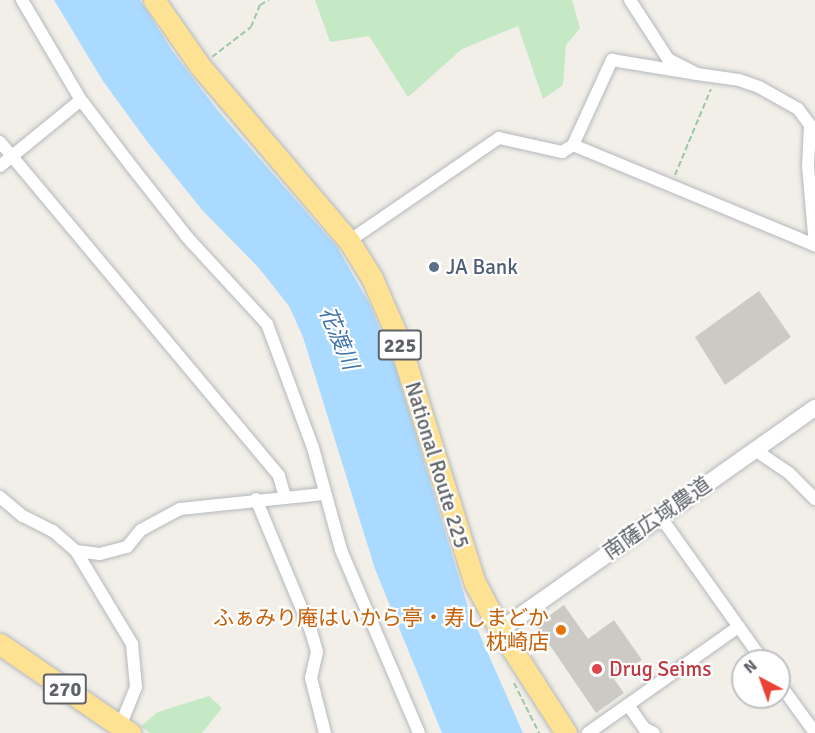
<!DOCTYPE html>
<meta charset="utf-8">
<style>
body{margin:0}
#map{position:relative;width:815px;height:733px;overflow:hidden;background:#f1efe8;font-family:Signika,"Noto Sans JP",sans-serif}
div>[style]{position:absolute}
.green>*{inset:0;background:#c5e8c5}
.water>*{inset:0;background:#aadaff}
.building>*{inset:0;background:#cccac5}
.path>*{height:2px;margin-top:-1px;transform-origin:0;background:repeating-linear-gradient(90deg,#9cc7a9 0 6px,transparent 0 9px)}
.roads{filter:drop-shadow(0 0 2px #b5b8bc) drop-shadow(0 0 2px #b5b8bc)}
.street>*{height:12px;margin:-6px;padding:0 6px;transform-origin:6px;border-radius:6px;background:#fff}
.secondary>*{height:16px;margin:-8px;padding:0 8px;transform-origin:8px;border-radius:8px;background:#fff}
.highway>*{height:21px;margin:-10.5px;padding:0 10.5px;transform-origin:10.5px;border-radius:10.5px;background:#fde293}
.dots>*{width:16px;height:16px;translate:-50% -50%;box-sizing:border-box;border:3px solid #fff;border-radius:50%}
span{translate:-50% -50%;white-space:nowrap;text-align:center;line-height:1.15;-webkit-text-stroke:4.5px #fff;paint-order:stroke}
.shield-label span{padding:2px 4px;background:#fff;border:2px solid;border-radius:4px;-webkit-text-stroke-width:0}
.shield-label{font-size:20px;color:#5f6368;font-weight:700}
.service-label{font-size:21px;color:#4e5e75}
.left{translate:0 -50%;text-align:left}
.street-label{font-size:21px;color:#5f6368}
.food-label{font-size:21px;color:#c56008}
.right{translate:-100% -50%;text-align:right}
.health-label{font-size:21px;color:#be3a42}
.water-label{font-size:22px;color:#4174aa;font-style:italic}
.north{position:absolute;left:731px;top:649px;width:60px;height:60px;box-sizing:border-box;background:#fff;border:2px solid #bfc1c3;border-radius:50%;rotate:319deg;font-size:16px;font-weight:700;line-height:24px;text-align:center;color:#5f6368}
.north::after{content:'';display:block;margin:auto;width:21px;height:27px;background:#ea4335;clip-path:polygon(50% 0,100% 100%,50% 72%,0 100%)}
</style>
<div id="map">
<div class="green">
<div style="clip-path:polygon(315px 0,572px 0,580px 28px,566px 45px,563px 85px,543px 99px,518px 26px,462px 49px,408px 97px,369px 36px,330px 42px)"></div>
<div style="clip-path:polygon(209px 696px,222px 708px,202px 733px,150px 733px,141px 726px,158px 712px)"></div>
</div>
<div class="water">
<div style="clip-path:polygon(54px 0,140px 0,173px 52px,218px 111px,337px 247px,370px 305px,396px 369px,468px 608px,523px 733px,442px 733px,375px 569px,303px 337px,289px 306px,258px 267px,203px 211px,149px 144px,103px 81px)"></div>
</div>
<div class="building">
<div style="clip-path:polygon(759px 291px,791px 337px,725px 385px,695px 337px)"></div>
<div style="clip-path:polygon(564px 605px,588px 639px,614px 620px,642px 660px,614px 679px,624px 693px,596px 713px,536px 625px)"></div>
</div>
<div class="path">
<div style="left:212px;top:57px;width:49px;rotate:-37.6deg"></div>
<div style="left:251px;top:27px;width:24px;rotate:-68deg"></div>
<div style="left:260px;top:5px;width:10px;rotate:-29deg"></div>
<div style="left:675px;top:175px;width:93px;rotate:-67.3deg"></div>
<div style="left:514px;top:683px;width:56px;rotate:63.4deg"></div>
</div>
<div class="roads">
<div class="street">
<div style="left:22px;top:0;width:116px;rotate:59.5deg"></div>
<div style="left:81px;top:100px;width:84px;rotate:52.7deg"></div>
<div style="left:132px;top:167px;width:89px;rotate:51.8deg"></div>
<div style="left:187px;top:237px;width:118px;rotate:47.4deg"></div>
<div style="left:267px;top:324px;width:132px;rotate:69.6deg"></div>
<div style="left:313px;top:448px;width:106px;rotate:74.6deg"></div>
<div style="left:341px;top:550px;width:199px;rotate:66.9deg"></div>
<div style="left:630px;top:0;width:70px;rotate:57.2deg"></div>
<div style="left:668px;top:59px;width:33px;rotate:27deg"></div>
<div style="left:697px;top:74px;width:42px;rotate:8.1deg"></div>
<div style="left:739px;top:80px;width:21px;rotate:19deg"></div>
<div style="left:759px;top:87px;width:45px;rotate:29.4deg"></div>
<div style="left:798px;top:109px;width:20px;rotate:53deg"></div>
<div style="left:810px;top:125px;width:41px;rotate:92.8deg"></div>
<div style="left:808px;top:166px;width:80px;rotate:85deg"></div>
<div style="left:0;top:142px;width:435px;rotate:50.1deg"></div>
<div style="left:279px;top:476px;width:22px;rotate:74deg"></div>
<div style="left:573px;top:145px;width:261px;rotate:22.5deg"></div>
<div style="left:0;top:166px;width:104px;rotate:-39.2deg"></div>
<div style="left:349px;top:241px;width:182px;rotate:-34.5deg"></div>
<div style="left:499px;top:138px;width:65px;rotate:12.5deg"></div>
<div style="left:562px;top:152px;width:13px;rotate:-32deg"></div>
<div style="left:573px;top:145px;width:94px;rotate:-65.4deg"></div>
<div style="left:612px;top:60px;width:86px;rotate:9.4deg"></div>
<div style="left:755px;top:450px;width:41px;rotate:34.1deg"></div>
<div style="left:789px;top:473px;width:37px;rotate:45deg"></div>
<div style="left:0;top:497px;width:30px;rotate:40deg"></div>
<div style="left:23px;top:516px;width:34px;rotate:27deg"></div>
<div style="left:53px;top:531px;width:30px;rotate:41deg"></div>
<div style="left:76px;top:551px;width:24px;rotate:7deg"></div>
<div style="left:100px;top:554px;width:28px;rotate:-15deg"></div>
<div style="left:127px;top:547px;width:22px;rotate:-51deg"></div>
<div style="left:141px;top:530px;width:44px;rotate:-28.3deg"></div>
<div style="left:180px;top:509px;width:144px;rotate:-6deg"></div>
<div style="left:256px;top:499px;width:143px;rotate:67.4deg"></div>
<div style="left:311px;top:631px;width:22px;rotate:74deg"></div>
<div style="left:317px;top:652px;width:27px;rotate:103deg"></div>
<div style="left:311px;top:678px;width:57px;rotate:75.7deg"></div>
<div style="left:660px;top:516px;width:178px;rotate:54.6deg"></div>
<div style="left:76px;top:551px;width:109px;rotate:58.9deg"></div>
<div style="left:132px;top:644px;width:43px;rotate:84.7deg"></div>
<div style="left:136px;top:687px;width:45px;rotate:112deg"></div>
<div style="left:779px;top:683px;width:62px;rotate:54.2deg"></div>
<div style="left:628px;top:705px;width:28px;rotate:55deg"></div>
<div style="left:644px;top:728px;width:11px;rotate:27deg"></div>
<div style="left:588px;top:733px;width:184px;rotate:-35.2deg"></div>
</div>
<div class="secondary">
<div style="left:500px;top:630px;width:385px;rotate:-35.2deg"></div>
</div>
<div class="highway">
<div style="left:154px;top:0;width:80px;rotate:55.1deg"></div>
<div style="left:200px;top:66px;width:230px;rotate:49.6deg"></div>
<div style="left:349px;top:241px;width:44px;rotate:58.1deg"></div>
<div style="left:372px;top:278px;width:65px;rotate:66.6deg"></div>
<div style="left:398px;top:338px;width:257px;rotate:72.6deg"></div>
<div style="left:475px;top:583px;width:53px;rotate:62deg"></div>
<div style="left:500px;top:630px;width:122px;rotate:57.3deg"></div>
<div style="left:0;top:644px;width:158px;rotate:34.4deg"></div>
</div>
</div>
<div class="dots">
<div style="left:434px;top:267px;background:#5c6f8a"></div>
<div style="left:561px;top:630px;background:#e8710a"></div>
<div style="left:597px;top:669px;background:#e0444e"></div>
</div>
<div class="shield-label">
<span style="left:400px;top:345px">225</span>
<span style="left:65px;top:689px">270</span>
</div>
<div class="service-label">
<span class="left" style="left:446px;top:267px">JA Bank</span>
</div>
<div class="street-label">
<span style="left:437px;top:465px;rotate:73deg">National Route 225</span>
<span style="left:657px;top:518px;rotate:-35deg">南薩広域農道</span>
</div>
<div class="food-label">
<span class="right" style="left:549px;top:630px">ふぁみり庵はいから亭・寿しまどか<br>枕崎店</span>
</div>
<div class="health-label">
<span class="left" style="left:609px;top:669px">Drug Seims</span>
</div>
<div class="water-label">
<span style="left:339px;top:338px;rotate:67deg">花渡川</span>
</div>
<div class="north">N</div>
</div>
